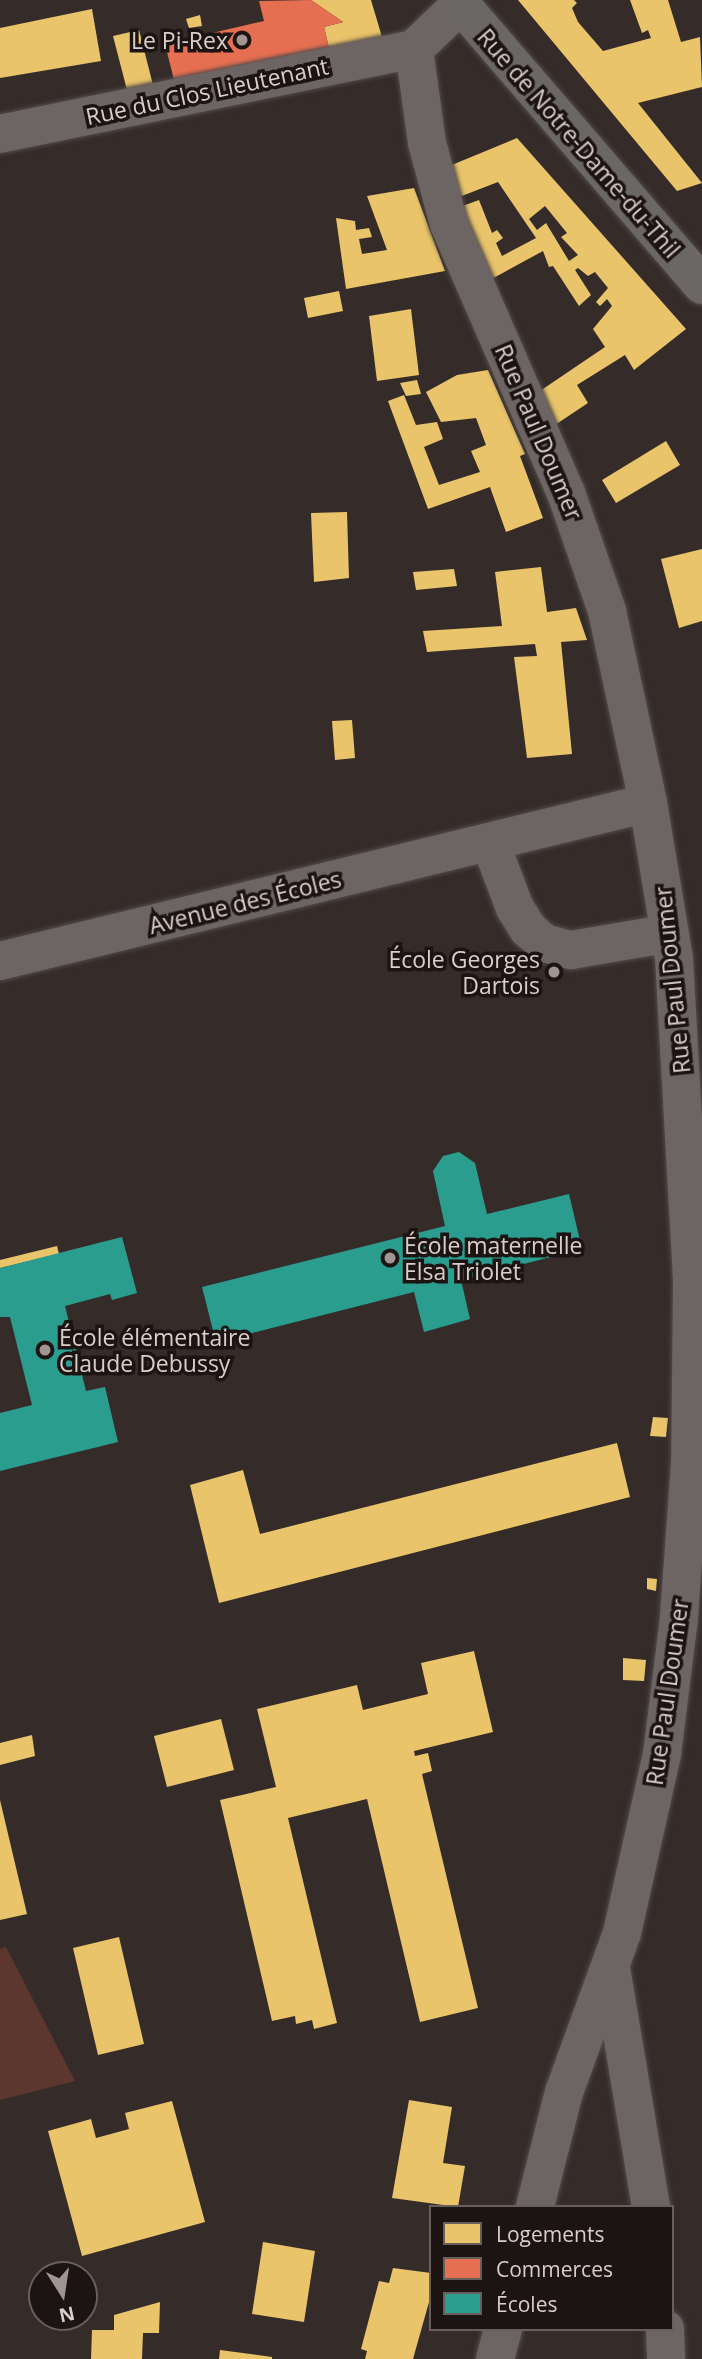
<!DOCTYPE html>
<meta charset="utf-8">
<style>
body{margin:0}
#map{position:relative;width:702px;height:2359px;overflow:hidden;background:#352c2a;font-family:"Open Sans",sans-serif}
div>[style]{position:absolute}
.green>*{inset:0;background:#5d362d}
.homes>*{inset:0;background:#e9c46a}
.shops>*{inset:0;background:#e76f51}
.schools>*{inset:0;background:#2a9d8f}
.roads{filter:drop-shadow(0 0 2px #524a48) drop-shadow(0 0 2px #524a48)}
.street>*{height:38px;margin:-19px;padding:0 19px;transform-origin:19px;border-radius:19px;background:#6c6563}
.secondary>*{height:38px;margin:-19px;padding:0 19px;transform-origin:19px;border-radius:19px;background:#6c6767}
.dots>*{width:19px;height:19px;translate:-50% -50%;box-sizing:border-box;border:4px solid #1c1412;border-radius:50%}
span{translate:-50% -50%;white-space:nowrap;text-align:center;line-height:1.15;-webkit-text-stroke:7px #1c1412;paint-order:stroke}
.poi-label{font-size:23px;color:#dacecb}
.right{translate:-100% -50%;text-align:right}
.left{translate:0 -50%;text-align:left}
.street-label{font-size:23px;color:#dacecb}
.legend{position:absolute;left:429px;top:2205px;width:245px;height:126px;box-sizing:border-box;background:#1c1412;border:2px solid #685e5c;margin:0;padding:9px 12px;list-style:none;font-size:21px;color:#dacecb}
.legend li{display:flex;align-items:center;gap:14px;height:35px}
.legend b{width:35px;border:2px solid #685e5c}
.north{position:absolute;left:28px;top:2261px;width:70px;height:70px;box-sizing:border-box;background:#1c1412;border:2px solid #685e5c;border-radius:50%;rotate:168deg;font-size:19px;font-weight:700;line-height:28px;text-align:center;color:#dacecb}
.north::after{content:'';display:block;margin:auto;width:24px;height:32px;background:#a09593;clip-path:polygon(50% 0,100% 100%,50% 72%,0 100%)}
</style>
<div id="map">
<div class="green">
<div style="clip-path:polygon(6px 1947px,75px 2081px,0 2100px,0 1949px)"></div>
</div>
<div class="homes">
<div style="clip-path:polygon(311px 0,371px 0,382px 37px,329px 48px,324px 27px,343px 22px)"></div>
<div style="clip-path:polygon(518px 0,574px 0,577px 3px,572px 8px,578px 22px,603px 51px,651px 38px,648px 30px,642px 33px,630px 0,668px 0,681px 42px,700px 37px,702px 87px,638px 103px,702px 183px,677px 191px)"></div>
<div style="clip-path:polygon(92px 9px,101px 61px,0 78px,0 28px)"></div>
<div style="clip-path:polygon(200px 15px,202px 26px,189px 28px,186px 19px)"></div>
<div style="clip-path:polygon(139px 30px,153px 85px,127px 90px,113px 36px)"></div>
<div style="clip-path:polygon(evenodd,517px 138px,686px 329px,634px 370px,625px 355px,577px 385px,588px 403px,552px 427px,537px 393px,605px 347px,593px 329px,612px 306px,607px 299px,600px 306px,596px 302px,608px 288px,595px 272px,588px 276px,578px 268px,575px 270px,591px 295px,579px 306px,553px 266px,549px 267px,543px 251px,488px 281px,457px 208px,479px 200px,492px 233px,497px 230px,503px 238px,496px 243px,502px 256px,536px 238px,498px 182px,454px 199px,442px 169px,517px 138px,545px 206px,567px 233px,561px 237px,578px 255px,569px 261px,546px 223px,537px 230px,529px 219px,545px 206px)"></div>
<div style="clip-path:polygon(414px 188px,445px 271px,346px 289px,336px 218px,355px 221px,356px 230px,369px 228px,372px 237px,359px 239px,362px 254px,387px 250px,367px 196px)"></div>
<div style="clip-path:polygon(339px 291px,343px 311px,308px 318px,304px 298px)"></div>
<div style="clip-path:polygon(411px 309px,419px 375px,377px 381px,369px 316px)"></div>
<div style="clip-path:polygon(488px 370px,525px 454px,520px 456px,543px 518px,506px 532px,490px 487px,428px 509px,388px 401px,404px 395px,416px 425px,437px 422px,443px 439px,424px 447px,439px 485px,480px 472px,471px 451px,486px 445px,476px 418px,441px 422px,426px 392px,457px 375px)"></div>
<div style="clip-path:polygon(417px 380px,421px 394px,406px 396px,400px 383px)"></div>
<div style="clip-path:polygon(666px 441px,680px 465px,616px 503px,602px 480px)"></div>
<div style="clip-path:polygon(347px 512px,349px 578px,314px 582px,311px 513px)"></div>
<div style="clip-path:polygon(702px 549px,702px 621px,679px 628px,661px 559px)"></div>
<div style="clip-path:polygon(541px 567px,547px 612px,576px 608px,587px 640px,561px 642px,572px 754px,527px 758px,514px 657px,537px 656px,535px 644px,427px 652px,423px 631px,502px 626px,495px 572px)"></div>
<div style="clip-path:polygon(454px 569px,457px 586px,416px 590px,413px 572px)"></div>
<div style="clip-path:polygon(352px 720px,355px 758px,335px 760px,332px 721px)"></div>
<div style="clip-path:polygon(57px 1246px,59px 1254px,0 1268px,0 1260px)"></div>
<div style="clip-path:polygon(653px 1417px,668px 1418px,666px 1437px,650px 1436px)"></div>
<div style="clip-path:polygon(617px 1443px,630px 1497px,219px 1603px,190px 1485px,243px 1470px,260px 1534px)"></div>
<div style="clip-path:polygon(647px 1578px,657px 1579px,656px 1591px,647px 1589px)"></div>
<div style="clip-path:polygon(474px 1651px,493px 1732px,414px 1751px,415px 1756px,428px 1753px,432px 1771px,422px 1774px,478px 2008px,420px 2022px,367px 1799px,288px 1818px,337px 2023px,314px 2029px,312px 2020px,296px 2024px,295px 2016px,272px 2021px,220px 1800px,276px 1787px,257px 1709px,357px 1685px,363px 1710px,428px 1694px,421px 1663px)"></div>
<div style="clip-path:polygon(623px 1658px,646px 1660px,644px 1681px,623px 1680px)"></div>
<div style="clip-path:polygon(221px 1719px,234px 1770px,167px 1787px,154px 1736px)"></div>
<div style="clip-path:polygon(32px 1735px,35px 1756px,0 1765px,0 1743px)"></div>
<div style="clip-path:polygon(0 1800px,27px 1914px,0 1920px)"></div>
<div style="clip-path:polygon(119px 1937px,144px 2044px,98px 2055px,73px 1948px)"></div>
<div style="clip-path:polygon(409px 2100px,452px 2107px,443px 2163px,465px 2166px,458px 2207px,392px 2198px)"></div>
<div style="clip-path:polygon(172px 2101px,205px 2222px,82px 2256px,48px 2131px,91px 2119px,96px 2138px,129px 2129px,125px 2113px)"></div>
<div style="clip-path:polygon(263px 2242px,315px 2251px,304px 2322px,252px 2314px)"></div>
<div style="clip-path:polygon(393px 2268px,431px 2273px,431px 2295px,413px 2359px,365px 2359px,367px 2351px,361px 2349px,379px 2281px,389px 2283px)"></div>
<div style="clip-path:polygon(160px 2302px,159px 2333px,143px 2333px,142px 2359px,91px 2359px,92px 2330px,114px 2330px,114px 2315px)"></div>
<div style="clip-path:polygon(220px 2350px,272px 2357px,272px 2359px,219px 2359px)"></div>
</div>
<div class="shops">
<div style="clip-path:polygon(311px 0,343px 22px,324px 27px,329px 48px,174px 80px,165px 44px,264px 21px,259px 1px)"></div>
</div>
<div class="schools">
<div style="clip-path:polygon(459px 1152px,475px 1163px,487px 1214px,569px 1194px,582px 1249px,461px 1280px,470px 1319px,424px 1332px,414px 1292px,216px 1342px,202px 1287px,445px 1226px,433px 1171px,443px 1156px)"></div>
<div style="clip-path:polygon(122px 1237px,137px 1293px,112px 1300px,110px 1294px,65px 1306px,86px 1391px,105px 1387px,118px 1442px,0 1471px,0 1413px,32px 1405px,10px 1317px,0 1317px,0 1268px)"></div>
</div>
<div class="roads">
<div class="street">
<div style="left:460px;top:5px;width:64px;rotate:136.3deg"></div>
<div style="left:414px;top:49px;width:95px;rotate:82.1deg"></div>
<div style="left:427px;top:143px;width:84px;rotate:74.8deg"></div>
<div style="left:449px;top:224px;width:293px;rotate:66.5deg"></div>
<div style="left:566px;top:493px;width:125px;rotate:70.8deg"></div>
<div style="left:607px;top:611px;width:196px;rotate:77.9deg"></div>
<div style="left:648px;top:803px;width:157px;rotate:80.5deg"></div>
<div style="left:674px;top:958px;width:325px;rotate:86.8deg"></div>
<div style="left:692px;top:1283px;width:180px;rotate:90.6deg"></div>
<div style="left:690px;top:1463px;width:155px;rotate:94.1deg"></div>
<div style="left:679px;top:1618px;width:137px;rotate:97.1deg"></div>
<div style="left:662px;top:1754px;width:183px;rotate:102.6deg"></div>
<div style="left:622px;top:1933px;width:169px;rotate:110deg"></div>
<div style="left:564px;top:2092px;width:119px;rotate:104.2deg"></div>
<div style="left:0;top:134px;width:423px;rotate:-11.6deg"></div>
<div style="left:490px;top:842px;width:71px;rotate:69.3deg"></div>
<div style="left:515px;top:908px;width:25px;rotate:58deg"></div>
<div style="left:528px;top:929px;width:21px;rotate:41deg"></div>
<div style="left:544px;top:943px;width:28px;rotate:15deg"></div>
<div style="left:571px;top:950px;width:100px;rotate:-9.7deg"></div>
<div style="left:0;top:961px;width:667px;rotate:-13.7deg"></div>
<div style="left:611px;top:1968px;width:242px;rotate:80.5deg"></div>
<div style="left:665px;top:2329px;width:30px;rotate:88deg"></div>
<div style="left:495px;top:2359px;width:31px;rotate:-75deg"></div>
</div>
<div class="secondary">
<div style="left:457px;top:0;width:376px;rotate:49.3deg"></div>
</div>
</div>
<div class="dots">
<div style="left:242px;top:40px;background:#a09593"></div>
<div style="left:554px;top:972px;background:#a09593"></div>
<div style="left:390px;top:1258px;background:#a09593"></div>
<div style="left:45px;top:1350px;background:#a09593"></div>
</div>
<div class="poi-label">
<span class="right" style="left:228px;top:40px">Le Pi-Rex</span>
<span class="right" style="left:540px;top:972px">École Georges<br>Dartois</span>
<span class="left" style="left:404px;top:1258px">École maternelle<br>Elsa Triolet</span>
<span class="left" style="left:59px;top:1350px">École élémentaire<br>Claude Debussy</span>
</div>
<div class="street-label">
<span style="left:207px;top:91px;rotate:-12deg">Rue du Clos Lieutenant</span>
<span style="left:579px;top:143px;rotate:49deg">Rue de Notre-Dame-du-Thil</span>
<span style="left:539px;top:432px;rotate:67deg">Rue Paul Doumer</span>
<span style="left:245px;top:902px;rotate:-14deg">Avenue des Écoles</span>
<span style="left:672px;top:980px;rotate:-96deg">Rue Paul Doumer</span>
<span style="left:667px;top:1692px;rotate:-82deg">Rue Paul Doumer</span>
</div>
<ul class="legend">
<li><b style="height:19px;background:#e9c46a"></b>Logements</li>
<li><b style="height:19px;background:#e76f51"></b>Commerces</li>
<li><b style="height:19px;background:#2a9d8f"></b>Écoles</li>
</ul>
<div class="north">N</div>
</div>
